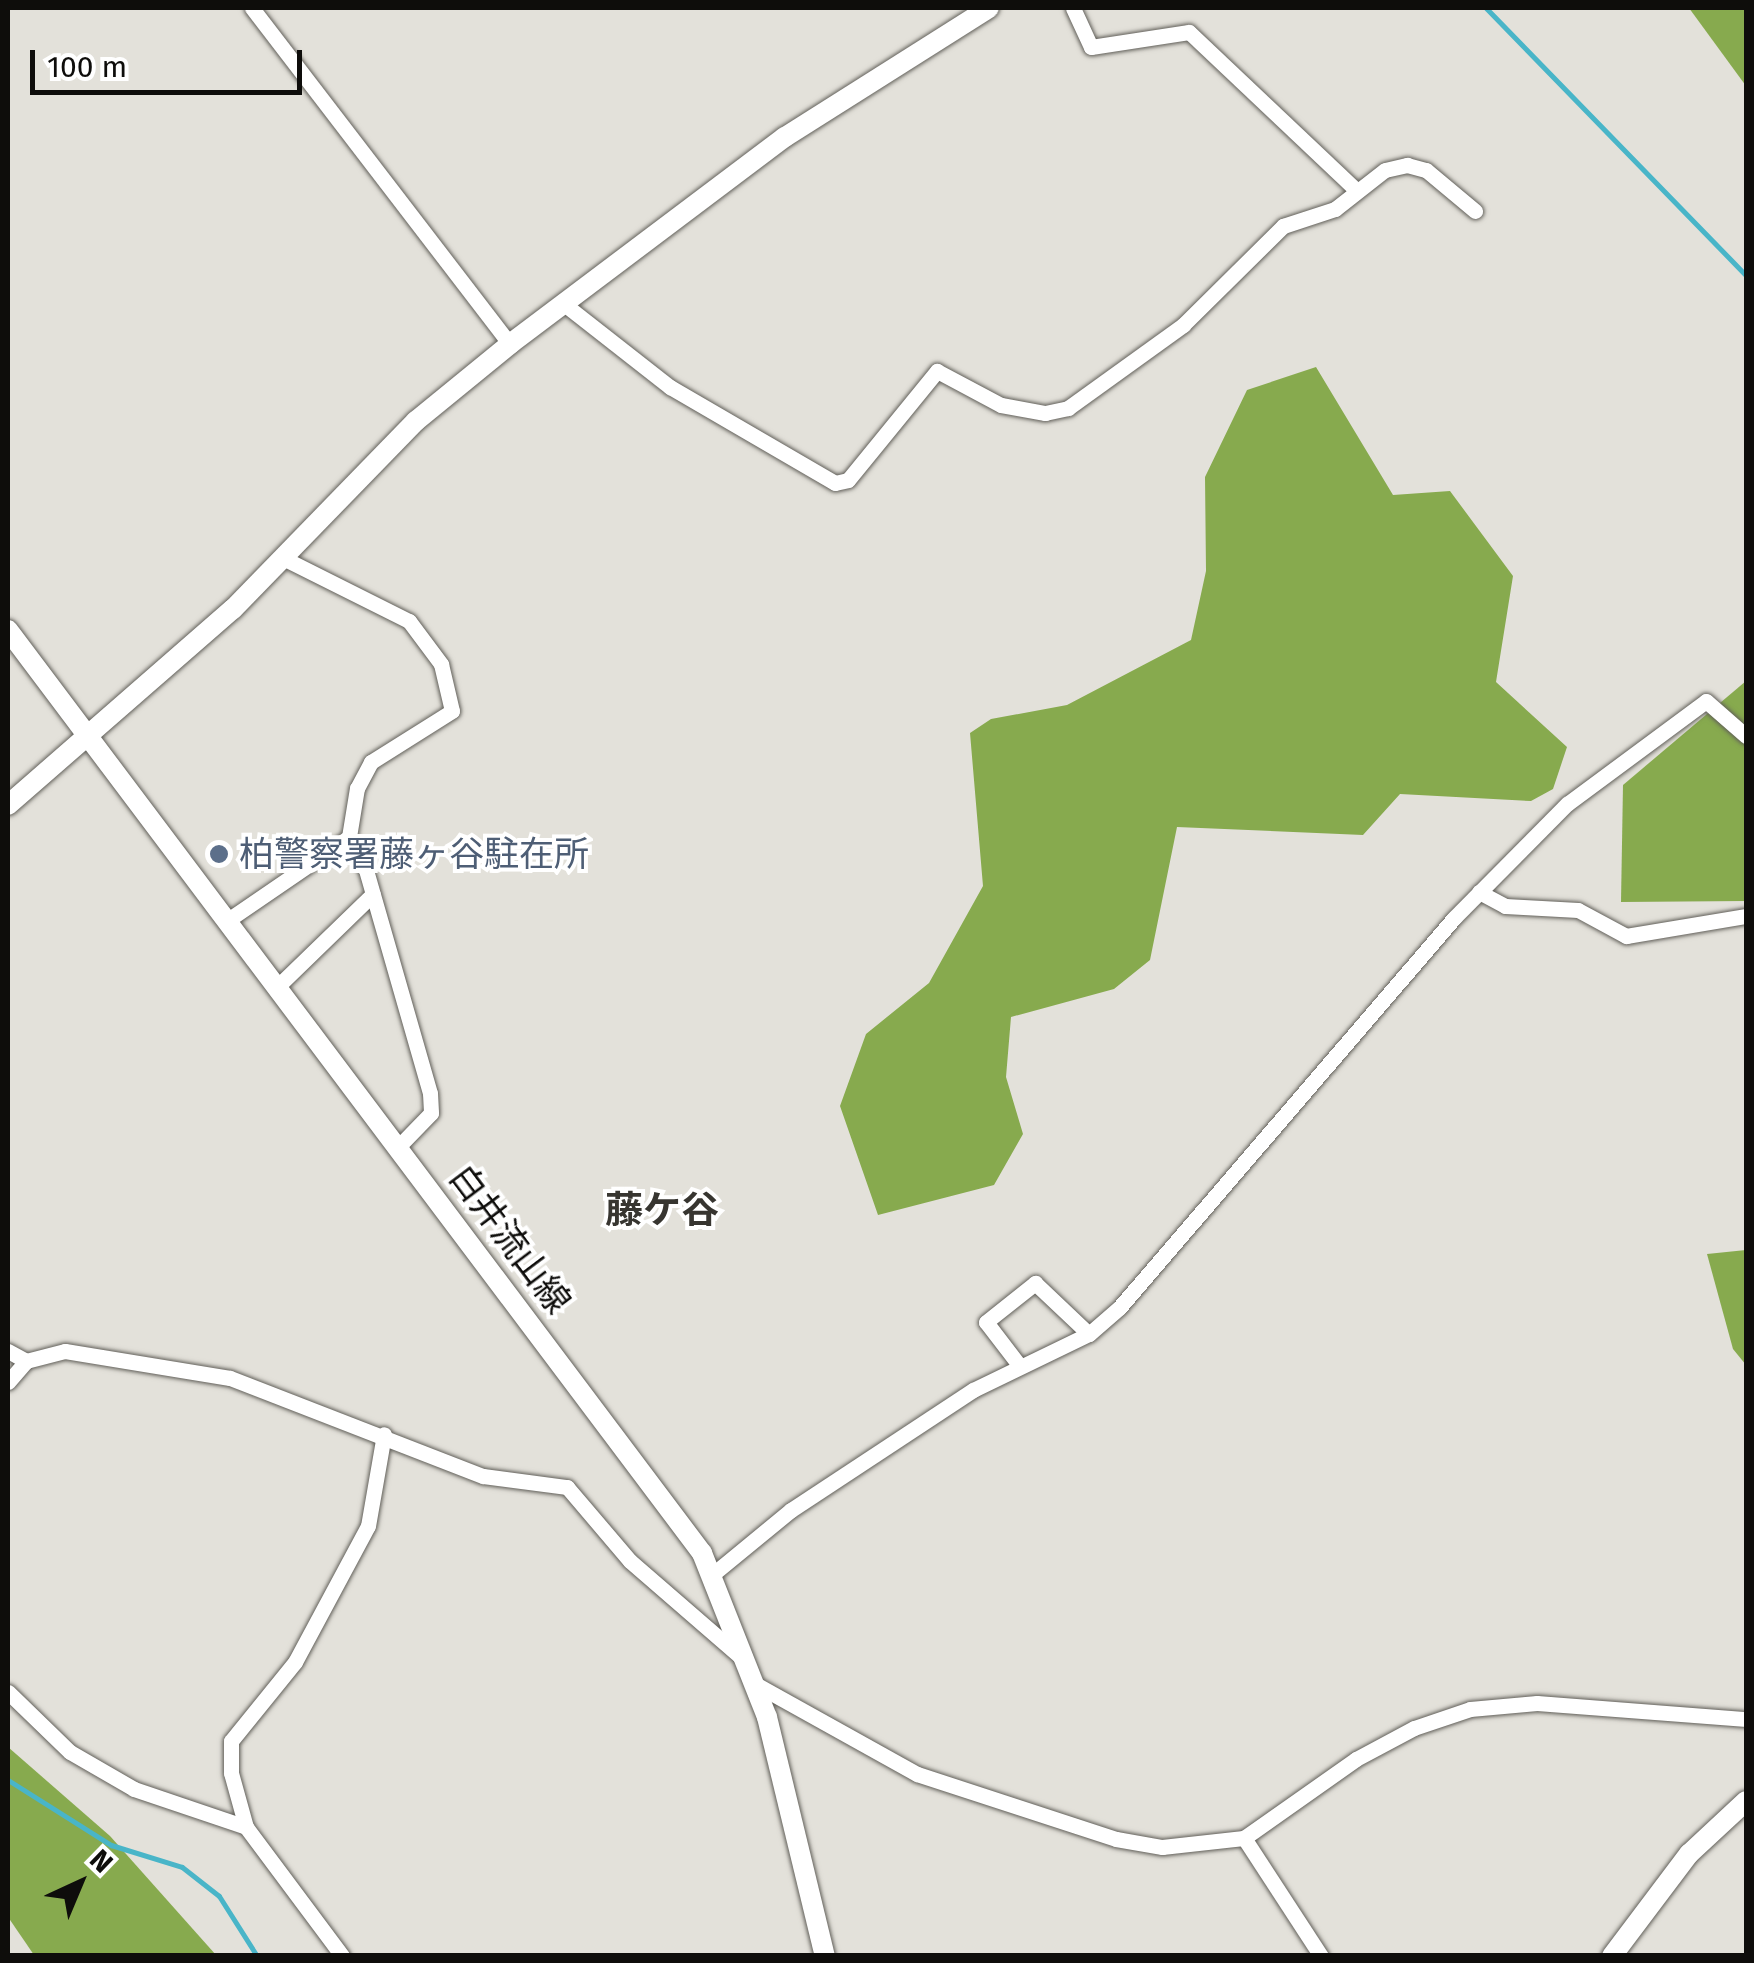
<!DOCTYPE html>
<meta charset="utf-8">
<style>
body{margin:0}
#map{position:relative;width:1754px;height:1963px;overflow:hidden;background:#e3e1da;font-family:"Fira Sans","Noto Sans JP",sans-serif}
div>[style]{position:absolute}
.forest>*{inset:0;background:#87aa4e}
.stream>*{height:5px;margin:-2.5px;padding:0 2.5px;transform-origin:2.5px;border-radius:2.5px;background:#49b5c8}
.roads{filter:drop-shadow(0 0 2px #615f59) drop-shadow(0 0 2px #615f59)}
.street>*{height:15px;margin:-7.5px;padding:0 7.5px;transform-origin:7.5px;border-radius:7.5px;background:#fff}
.secondary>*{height:20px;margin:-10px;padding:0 10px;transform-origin:10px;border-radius:10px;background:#fff}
.dots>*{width:28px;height:28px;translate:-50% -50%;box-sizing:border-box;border:5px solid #fff;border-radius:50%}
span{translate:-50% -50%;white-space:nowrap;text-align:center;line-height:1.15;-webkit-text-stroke:8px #fff;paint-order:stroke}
.service-label{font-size:35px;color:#4e5e75}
.left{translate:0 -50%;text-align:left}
.street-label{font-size:35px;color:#0e0d0b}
.neighbourhood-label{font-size:38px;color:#373530;font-weight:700}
.frame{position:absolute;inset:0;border:10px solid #0e0d0b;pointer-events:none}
.north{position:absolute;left:30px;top:1833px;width:100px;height:100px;-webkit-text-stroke:8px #fff;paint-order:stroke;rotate:44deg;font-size:28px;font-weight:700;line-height:40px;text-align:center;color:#0e0d0b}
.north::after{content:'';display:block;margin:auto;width:35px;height:45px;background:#0e0d0b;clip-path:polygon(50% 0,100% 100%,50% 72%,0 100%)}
.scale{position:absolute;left:30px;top:50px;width:272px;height:45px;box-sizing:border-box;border:5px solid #0e0d0b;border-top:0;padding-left:12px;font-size:30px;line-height:35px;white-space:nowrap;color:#0e0d0b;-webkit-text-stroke:8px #fff;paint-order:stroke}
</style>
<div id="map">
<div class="forest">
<div style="clip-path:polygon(1689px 8px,1746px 8px,1746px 86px)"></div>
<div style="clip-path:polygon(1316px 367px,1393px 495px,1450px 491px,1513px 576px,1496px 682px,1567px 747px,1553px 789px,1531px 801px,1400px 794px,1363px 835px,1177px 827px,1150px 960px,1114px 989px,1011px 1017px,1006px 1077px,1023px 1134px,994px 1185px,878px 1215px,840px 1106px,866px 1034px,929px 983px,983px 886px,970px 733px,991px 719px,1067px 705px,1191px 640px,1206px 571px,1205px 477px,1247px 390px)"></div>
<div style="clip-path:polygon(1746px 681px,1746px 901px,1621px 902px,1623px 785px)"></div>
<div style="clip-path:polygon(1746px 1250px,1746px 1365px,1733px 1349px,1707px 1254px)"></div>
<div style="clip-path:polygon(8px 1747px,110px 1836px,216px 1955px,34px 1955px,8px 1917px)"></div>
</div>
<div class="stream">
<div style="left:1486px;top:8px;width:373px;rotate:45.8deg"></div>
<div style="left:8px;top:1780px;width:122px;rotate:32.3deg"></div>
<div style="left:111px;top:1845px;width:74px;rotate:17.2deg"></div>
<div style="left:182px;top:1867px;width:47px;rotate:38.1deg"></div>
<div style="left:219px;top:1896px;width:71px;rotate:57.7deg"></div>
</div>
<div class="roads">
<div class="street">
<div style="left:252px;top:8px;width:424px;rotate:52.5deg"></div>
<div style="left:1073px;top:8px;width:43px;rotate:65.2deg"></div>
<div style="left:1091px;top:47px;width:99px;rotate:-8.7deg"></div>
<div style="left:1189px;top:32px;width:231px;rotate:43.4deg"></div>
<div style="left:564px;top:304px;width:135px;rotate:38.1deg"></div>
<div style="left:670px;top:387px;width:191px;rotate:30.2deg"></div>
<div style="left:835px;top:483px;width:13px;rotate:-13deg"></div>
<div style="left:848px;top:480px;width:141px;rotate:-50.8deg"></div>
<div style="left:937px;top:371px;width:72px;rotate:28deg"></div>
<div style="left:1001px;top:405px;width:45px;rotate:10.3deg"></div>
<div style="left:1045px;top:413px;width:24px;rotate:-12deg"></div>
<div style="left:1068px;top:408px;width:142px;rotate:-35.8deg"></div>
<div style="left:1183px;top:325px;width:141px;rotate:-44.7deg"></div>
<div style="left:1283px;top:226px;width:55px;rotate:-18.1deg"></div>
<div style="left:1335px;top:209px;width:63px;rotate:-38deg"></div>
<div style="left:1385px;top:170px;width:23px;rotate:-13deg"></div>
<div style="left:1407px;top:165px;width:20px;rotate:15deg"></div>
<div style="left:1426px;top:170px;width:64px;rotate:39.9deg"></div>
<div style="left:283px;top:558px;width:141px;rotate:26.6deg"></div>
<div style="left:409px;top:621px;width:54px;rotate:53.3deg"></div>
<div style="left:441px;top:664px;width:48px;rotate:76.8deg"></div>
<div style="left:452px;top:711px;width:96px;rotate:147.8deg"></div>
<div style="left:371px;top:762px;width:30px;rotate:118deg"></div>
<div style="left:357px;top:788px;width:50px;rotate:99.3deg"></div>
<div style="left:349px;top:837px;width:37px;rotate:63deg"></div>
<div style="left:366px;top:870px;width:232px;rotate:74deg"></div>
<div style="left:430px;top:1093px;width:20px;rotate:87deg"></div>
<div style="left:431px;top:1113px;width:46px;rotate:134.1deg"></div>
<div style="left:1479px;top:892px;width:30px;rotate:28deg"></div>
<div style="left:1505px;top:906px;width:73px;rotate:3.1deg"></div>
<div style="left:1578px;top:910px;width:55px;rotate:28.4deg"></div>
<div style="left:1626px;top:936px;width:122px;rotate:-9.5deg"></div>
<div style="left:228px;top:920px;width:147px;rotate:-34.4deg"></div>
<div style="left:278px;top:986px;width:132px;rotate:-44.1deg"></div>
<div style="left:8px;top:1351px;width:21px;rotate:29deg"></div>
<div style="left:26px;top:1361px;width:40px;rotate:-14.4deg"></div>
<div style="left:65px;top:1351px;width:167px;rotate:9.3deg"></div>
<div style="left:230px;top:1378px;width:271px;rotate:21.2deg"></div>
<div style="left:483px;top:1476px;width:85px;rotate:7.5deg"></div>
<div style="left:567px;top:1487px;width:97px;rotate:49.6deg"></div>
<div style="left:630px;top:1561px;width:150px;rotate:40.9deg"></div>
<div style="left:1019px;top:1365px;width:54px;rotate:-127.5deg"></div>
<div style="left:986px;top:1322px;width:63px;rotate:-38.5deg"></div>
<div style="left:1035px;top:1283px;width:74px;rotate:43.4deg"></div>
<div style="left:8px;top:1382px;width:28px;rotate:-49deg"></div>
<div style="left:713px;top:1574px;width:101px;rotate:-39.4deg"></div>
<div style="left:791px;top:1510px;width:218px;rotate:-33.4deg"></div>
<div style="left:973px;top:1390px;width:129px;rotate:-25.8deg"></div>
<div style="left:1089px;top:1334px;width:40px;rotate:-41deg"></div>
<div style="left:1119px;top:1308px;width:514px;rotate:-49.34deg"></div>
<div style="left:1454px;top:918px;width:161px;rotate:-45.3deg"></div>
<div style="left:1567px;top:804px;width:173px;rotate:-36.5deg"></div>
<div style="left:1706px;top:701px;width:53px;rotate:41.2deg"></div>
<div style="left:757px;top:1685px;width:183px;rotate:29.1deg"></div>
<div style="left:917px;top:1774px;width:209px;rotate:18.1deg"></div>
<div style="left:1116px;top:1839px;width:47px;rotate:9.9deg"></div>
<div style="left:1162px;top:1847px;width:82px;rotate:-6.3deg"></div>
<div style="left:1244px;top:1838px;width:137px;rotate:-35.2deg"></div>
<div style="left:1356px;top:1759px;width:66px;rotate:-28.1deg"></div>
<div style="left:1414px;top:1728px;width:59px;rotate:-18.7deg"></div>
<div style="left:1470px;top:1709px;width:67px;rotate:-5.1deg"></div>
<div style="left:1537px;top:1703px;width:210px;rotate:4.4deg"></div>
<div style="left:8px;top:1692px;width:86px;rotate:44.1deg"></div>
<div style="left:70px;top:1752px;width:74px;rotate:30deg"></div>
<div style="left:134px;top:1789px;width:118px;rotate:18.7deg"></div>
<div style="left:246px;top:1827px;width:161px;rotate:53.3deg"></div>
<div style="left:246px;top:1827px;width:56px;rotate:-105.5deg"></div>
<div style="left:231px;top:1773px;width:32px;rotate:-90deg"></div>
<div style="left:231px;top:1741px;width:102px;rotate:-51deg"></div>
<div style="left:295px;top:1662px;width:154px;rotate:-61.8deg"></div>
<div style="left:368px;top:1526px;width:93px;rotate:-80.1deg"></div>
<div style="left:1244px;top:1838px;width:141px;rotate:56.9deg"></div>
</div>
<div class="secondary">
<div style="left:8px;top:630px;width:1155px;rotate:53.06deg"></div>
<div style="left:702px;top:1553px;width:176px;rotate:68.4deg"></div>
<div style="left:767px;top:1717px;width:246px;rotate:76.4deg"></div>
<div style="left:8px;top:805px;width:298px;rotate:-41.1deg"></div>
<div style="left:233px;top:609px;width:262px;rotate:-45.8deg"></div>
<div style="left:416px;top:421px;width:122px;rotate:-39.3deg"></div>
<div style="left:510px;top:344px;width:344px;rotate:-37deg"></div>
<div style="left:785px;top:137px;width:241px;rotate:-32.3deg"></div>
<div style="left:1612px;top:1956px;width:128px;rotate:-53deg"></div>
<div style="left:1689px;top:1854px;width:78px;rotate:-42.9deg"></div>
</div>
</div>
<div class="dots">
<div style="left:219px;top:854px;background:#5c6f8a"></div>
</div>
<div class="service-label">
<span class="left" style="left:239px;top:854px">柏警察署藤ヶ谷駐在所</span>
</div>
<div class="street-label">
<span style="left:510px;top:1239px;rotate:53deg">白井流山線</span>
</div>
<div class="neighbourhood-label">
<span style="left:662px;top:1211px">藤ケ谷</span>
</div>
<div class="frame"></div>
<div class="north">N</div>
<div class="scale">100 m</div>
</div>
